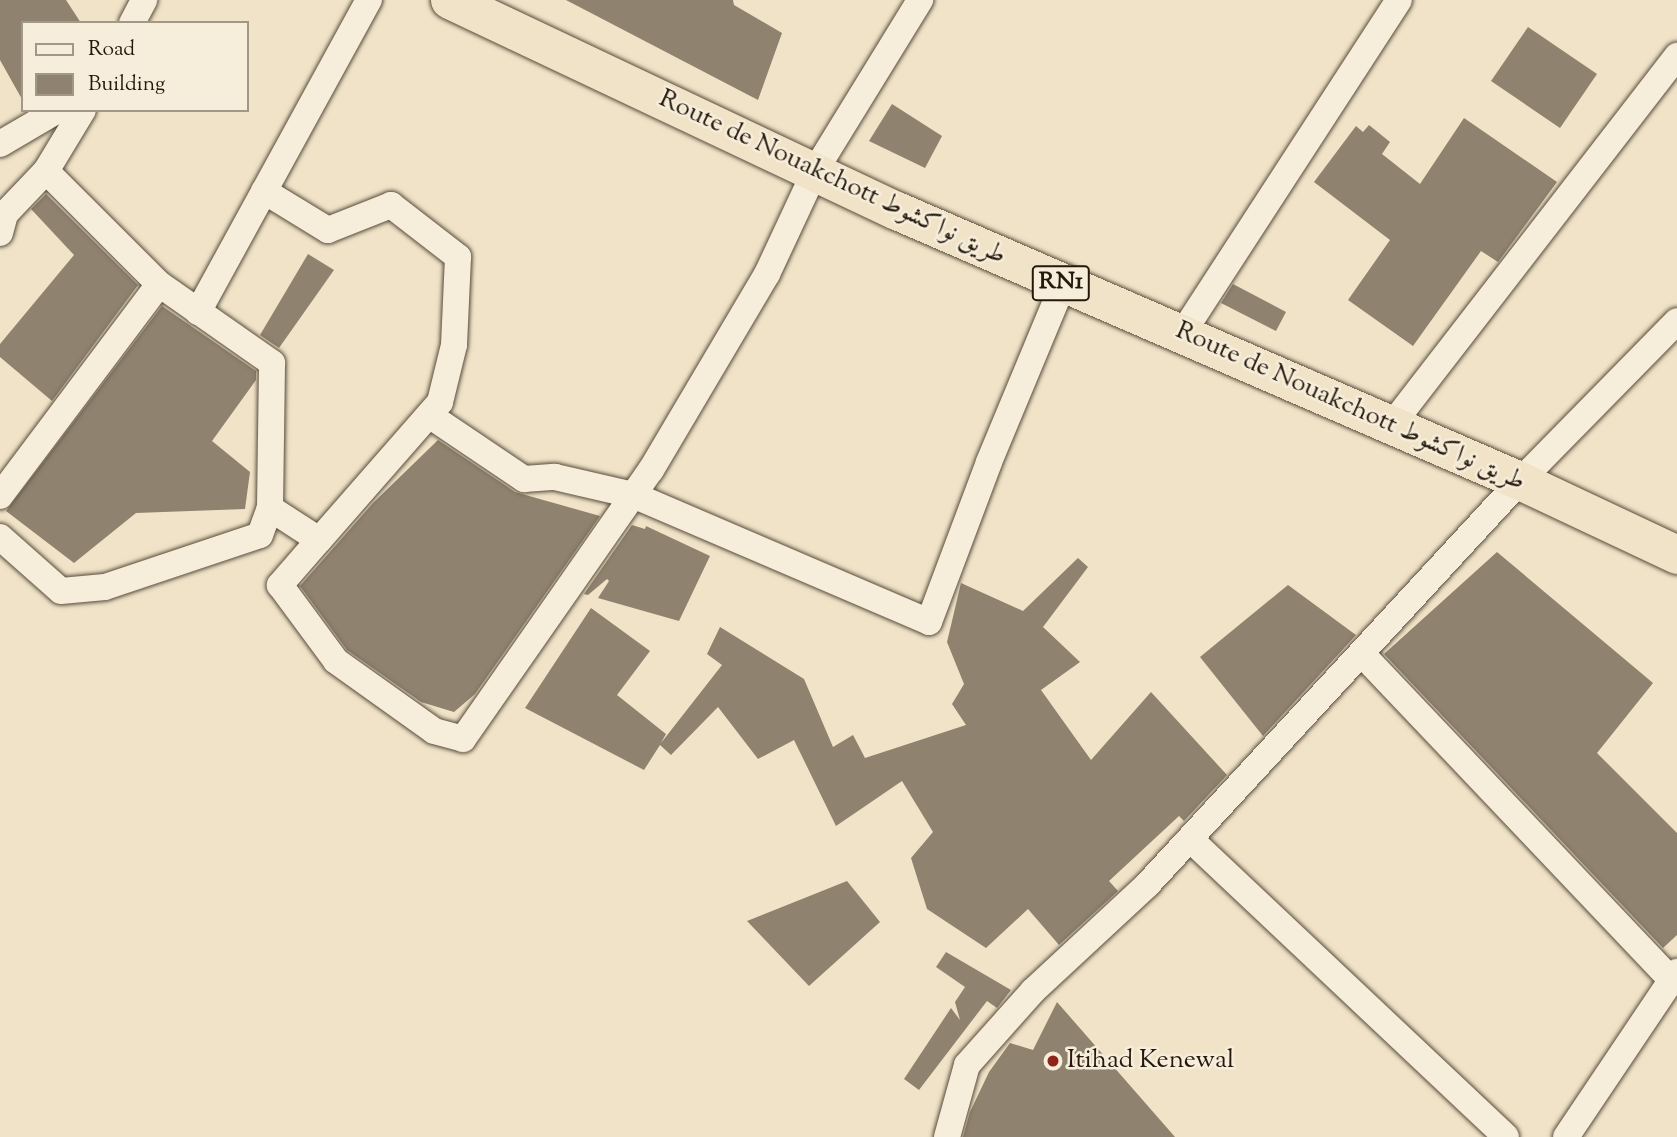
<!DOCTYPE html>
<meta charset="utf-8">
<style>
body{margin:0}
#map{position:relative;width:1677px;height:1137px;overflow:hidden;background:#f1e3c8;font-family:"Sorts Mill Goudy",Amiri,serif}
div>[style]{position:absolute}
.building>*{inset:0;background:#8f826e}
.roads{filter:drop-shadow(0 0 2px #574c3b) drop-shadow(0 0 2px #574c3b)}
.minor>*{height:26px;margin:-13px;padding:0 13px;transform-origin:13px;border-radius:13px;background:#f6eddb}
.trunk>*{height:38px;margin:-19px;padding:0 19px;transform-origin:19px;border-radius:19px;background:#f1e3c8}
.dots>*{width:19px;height:19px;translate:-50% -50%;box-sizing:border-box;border:4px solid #f6eddb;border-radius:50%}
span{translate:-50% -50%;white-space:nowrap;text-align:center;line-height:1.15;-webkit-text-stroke:5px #f6eddb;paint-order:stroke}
.shield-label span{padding:2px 5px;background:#f6eddb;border:2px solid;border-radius:5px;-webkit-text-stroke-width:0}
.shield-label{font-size:24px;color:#24190c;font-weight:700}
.street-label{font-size:26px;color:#24190c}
.poi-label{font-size:26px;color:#24190c}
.left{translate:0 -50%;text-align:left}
.legend{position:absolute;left:21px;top:21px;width:228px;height:91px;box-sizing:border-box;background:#f6eddb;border:2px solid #a29888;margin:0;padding:9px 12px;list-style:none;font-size:21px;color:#24190c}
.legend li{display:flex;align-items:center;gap:14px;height:35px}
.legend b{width:35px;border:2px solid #a29888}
</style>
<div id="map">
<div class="building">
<div style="clip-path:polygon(0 0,66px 0,81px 23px,23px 23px,23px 101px,0 60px)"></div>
<div style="clip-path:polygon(566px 0,733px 0,734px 5px,782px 33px,758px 100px)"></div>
<div style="clip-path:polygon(1528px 27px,1597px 74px,1560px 128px,1491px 81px)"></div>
<div style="clip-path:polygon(892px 104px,942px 136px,925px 168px,869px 141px)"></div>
<div style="clip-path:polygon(1464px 118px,1557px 182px,1498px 262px,1481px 251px,1413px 346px,1348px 300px,1390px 240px,1314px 182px,1356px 126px,1363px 132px,1369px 125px,1390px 142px,1382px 154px,1420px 184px)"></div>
<div style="clip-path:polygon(46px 194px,138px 285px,52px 401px,0 357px,0 344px,74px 255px,31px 209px)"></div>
<div style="clip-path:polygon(308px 254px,334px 270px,279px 348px,260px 335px)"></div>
<div style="clip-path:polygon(1233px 284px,1286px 312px,1276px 331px,1221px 303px)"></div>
<div style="clip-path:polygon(162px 306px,256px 371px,256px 380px,212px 441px,250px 472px,245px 509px,136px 513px,74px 563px,6px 511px)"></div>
<div style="clip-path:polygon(438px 440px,515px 492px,600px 516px,475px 694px,454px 712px,421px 702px,347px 650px,300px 586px,373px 503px)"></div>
<div style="clip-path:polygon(632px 525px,645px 529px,646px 526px,710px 556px,679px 621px,598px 598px,609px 581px,607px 579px,588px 595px,584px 594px)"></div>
<div style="clip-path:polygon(1497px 552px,1653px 683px,1597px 753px,1677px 833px,1677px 935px,1663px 948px,1384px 654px)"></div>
<div style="clip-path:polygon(1078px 558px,1088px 567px,1043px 627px,1080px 662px,1041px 690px,1091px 760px,1151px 692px,1227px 775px,1184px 821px,1179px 816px,1109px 881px,1118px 891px,1059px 945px,1028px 909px,986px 948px,927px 909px,911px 858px,933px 832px,902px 781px,836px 826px,794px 740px,758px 759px,718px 707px,671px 755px,660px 745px,644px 770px,525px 708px,591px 608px,650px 651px,617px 695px,666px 734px,661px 743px,722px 665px,707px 654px,720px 627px,804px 679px,833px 747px,853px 735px,865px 758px,966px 725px,952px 704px,964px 684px,947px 642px,961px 583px,1023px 611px)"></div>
<div style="clip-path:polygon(1288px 585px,1356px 635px,1263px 736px,1200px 657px)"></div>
<div style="clip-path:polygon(847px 881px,880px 922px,809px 986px,747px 921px)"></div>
<div style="clip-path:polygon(946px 952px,1011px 990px,997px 1008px,987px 1001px,919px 1090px,904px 1079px,951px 1008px,960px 1020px,955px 1002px,965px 987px,936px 967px)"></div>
<div style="clip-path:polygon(1057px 1002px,1175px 1137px,963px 1137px,970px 1112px,989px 1072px,1010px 1043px,1033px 1050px)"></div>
</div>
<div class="roads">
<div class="minor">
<div style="left:132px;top:23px;width:26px;rotate:-62deg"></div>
<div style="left:0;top:144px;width:67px;rotate:-30.4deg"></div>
<div style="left:264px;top:191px;width:75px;rotate:31.4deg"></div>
<div style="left:328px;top:230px;width:68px;rotate:-21.6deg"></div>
<div style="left:391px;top:205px;width:85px;rotate:37.8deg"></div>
<div style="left:458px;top:257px;width:88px;rotate:92.6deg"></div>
<div style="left:454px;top:345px;width:59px;rotate:103.8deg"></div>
<div style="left:440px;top:402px;width:184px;rotate:131.2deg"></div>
<div style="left:319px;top:540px;width:59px;rotate:-146.9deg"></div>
<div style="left:0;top:233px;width:20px;rotate:-75deg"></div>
<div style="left:5px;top:214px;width:59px;rotate:-46.4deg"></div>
<div style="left:46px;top:171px;width:71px;rotate:-58.8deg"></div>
<div style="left:198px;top:312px;width:356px;rotate:-61.3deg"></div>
<div style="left:1182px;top:334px;width:398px;rotate:-57deg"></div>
<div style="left:429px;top:415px;width:115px;rotate:34deg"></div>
<div style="left:524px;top:479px;width:31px;rotate:-4deg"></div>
<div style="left:555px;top:477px;width:80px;rotate:13deg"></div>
<div style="left:633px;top:495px;width:322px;rotate:23.2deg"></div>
<div style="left:929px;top:622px;width:171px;rotate:-69.4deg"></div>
<div style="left:989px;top:462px;width:193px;rotate:-67.4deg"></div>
<div style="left:1391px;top:426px;width:468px;rotate:-52.3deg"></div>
<div style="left:0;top:496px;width:265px;rotate:-53.1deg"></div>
<div style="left:159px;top:284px;width:160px;rotate:-135deg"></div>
<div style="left:0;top:537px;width:81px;rotate:41.5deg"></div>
<div style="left:61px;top:591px;width:44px;rotate:-5.2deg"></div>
<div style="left:105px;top:587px;width:163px;rotate:-18.5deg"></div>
<div style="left:260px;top:535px;width:29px;rotate:-70deg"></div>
<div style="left:270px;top:508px;width:145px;rotate:-89.2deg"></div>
<div style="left:272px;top:363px;width:138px;rotate:-145deg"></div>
<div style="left:319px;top:540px;width:60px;rotate:130.9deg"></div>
<div style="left:280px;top:585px;width:94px;rotate:53.6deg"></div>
<div style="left:336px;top:661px;width:120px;rotate:35.5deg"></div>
<div style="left:434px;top:731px;width:30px;rotate:15deg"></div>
<div style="left:463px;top:739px;width:328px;rotate:-55.1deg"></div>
<div style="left:651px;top:470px;width:228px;rotate:-59.4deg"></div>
<div style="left:767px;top:274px;width:114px;rotate:-65deg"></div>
<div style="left:815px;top:171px;width:201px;rotate:-58.4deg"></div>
<div style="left:1362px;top:654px;width:447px;rotate:46.5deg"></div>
<div style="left:1190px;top:839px;width:434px;rotate:43.3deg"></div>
<div style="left:947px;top:1137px;width:75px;rotate:-74.5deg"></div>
<div style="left:967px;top:1065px;width:99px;rotate:-48.3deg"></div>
<div style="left:1033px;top:991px;width:156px;rotate:-42.9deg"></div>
<div style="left:1147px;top:885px;width:550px;rotate:-47.28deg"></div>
<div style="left:1520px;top:481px;width:224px;rotate:-45.5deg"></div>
<div style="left:1566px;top:1137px;width:199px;rotate:-56.1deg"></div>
</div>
<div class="trunk">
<div style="left:450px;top:0;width:494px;rotate:25.3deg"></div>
<div style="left:897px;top:211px;width:679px;rotate:23.43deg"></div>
<div style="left:1520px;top:481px;width:174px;rotate:25.2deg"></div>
</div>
</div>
<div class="dots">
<div style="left:1053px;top:1061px;background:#8f2418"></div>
</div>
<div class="shield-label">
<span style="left:1061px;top:283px">RN1</span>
</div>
<div class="street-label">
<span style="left:832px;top:178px;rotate:25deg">Route de Nouakchott طريق نواكشوط</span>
<span style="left:1350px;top:407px;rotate:24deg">Route de Nouakchott طريق نواكشوط</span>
</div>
<div class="poi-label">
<span class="left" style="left:1067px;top:1061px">Itihad Kenewal</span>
</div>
<ul class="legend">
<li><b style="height:9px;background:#f6eddb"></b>Road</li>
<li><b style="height:19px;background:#8f826e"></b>Building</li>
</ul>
</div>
